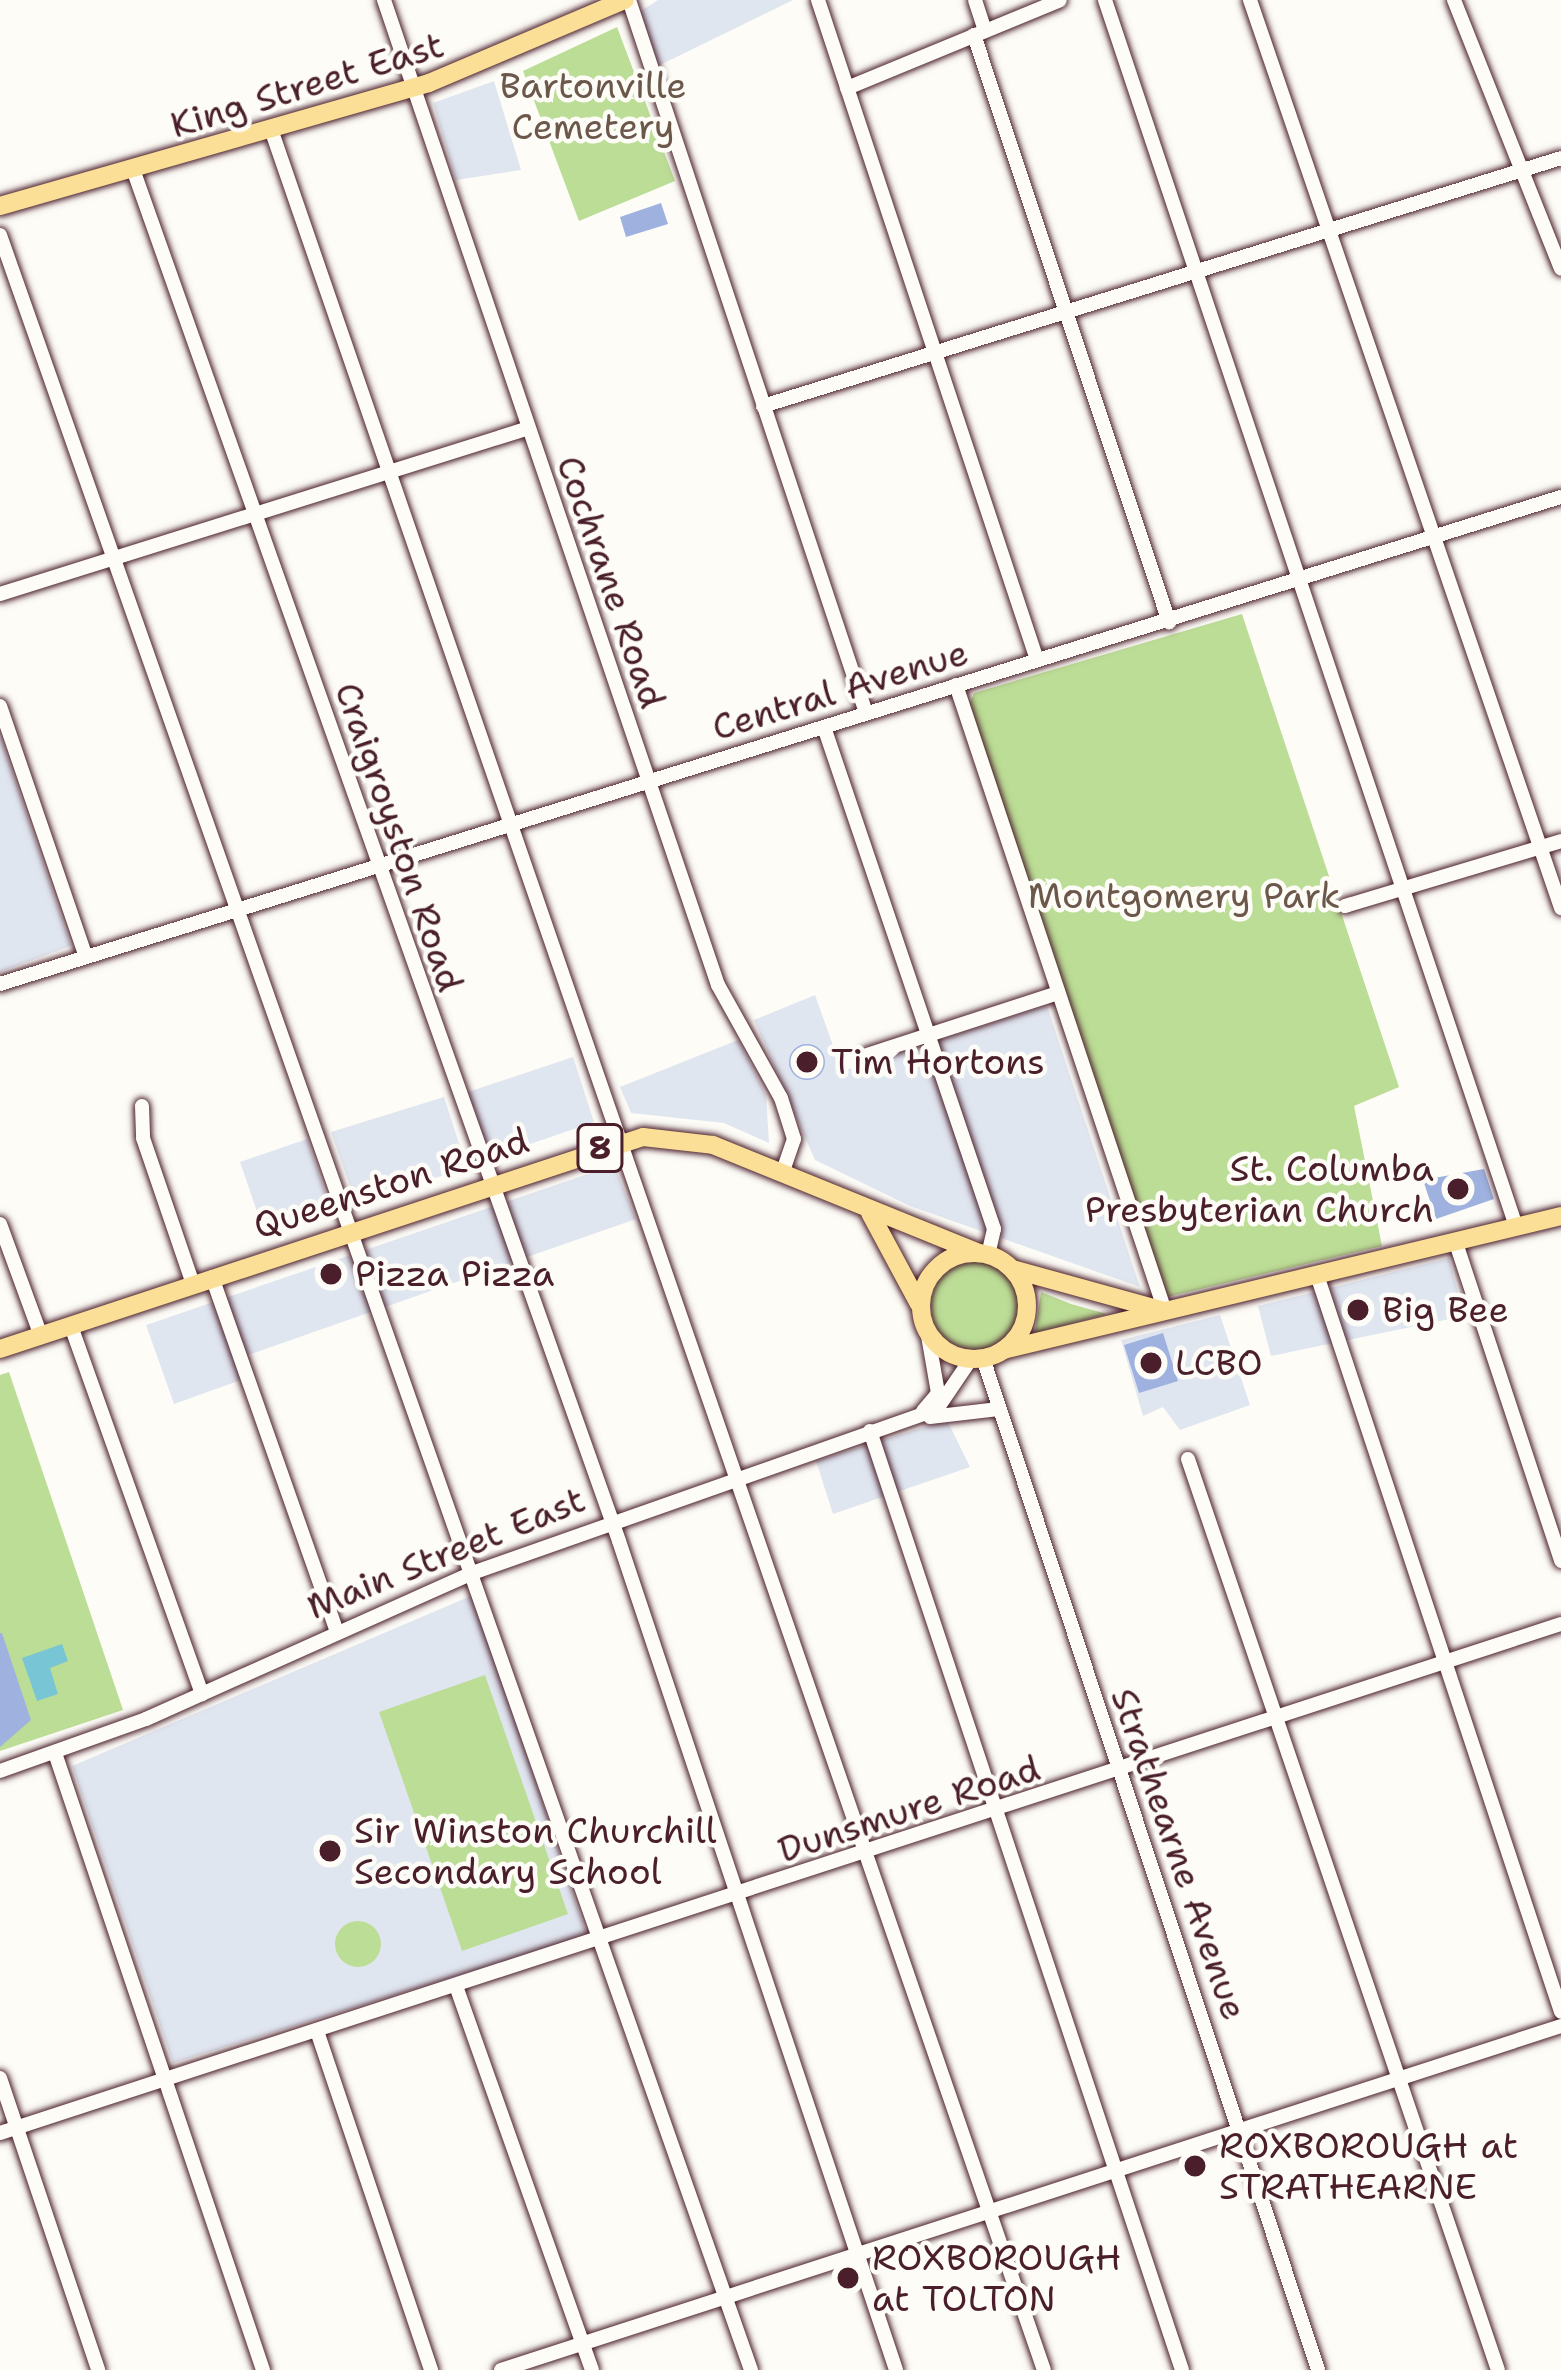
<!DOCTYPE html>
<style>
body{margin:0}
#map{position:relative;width:1561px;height:2370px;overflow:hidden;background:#fdfcf7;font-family:"Shantell Sans",sans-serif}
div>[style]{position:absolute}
.built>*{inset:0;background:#e0e6f0}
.green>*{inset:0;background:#bcdd96}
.round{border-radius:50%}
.water>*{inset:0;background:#78c5d6}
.building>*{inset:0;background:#9eb1df}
.roads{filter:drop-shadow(0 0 3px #4a1f2b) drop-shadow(0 0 3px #4a1f2b)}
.minor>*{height:14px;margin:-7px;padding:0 7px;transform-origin:7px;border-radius:7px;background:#fdfcf7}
.major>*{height:18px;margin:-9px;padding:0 9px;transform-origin:9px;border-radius:9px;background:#fbdf96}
.major>.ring{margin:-9px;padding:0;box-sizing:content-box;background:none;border:18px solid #fbdf96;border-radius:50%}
.dots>*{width:33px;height:33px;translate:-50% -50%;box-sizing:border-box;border:6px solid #fdfcf7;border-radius:50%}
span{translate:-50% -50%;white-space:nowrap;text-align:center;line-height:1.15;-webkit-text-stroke:9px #fdfcf7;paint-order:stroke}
.shield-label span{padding:3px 9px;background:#fdfcf7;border:3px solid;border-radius:9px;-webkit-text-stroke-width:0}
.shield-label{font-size:33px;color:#4a1f2b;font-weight:700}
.street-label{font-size:36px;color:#4a1f2b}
.park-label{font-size:36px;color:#6c584b}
.poi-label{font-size:36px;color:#4a1f2b}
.left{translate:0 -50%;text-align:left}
.right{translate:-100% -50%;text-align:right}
</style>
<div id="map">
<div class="built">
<div style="clip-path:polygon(658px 0,793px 0,658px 66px,638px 13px)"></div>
<div style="clip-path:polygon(494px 81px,521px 170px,456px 180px,433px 103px)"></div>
<div style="clip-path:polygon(0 736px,71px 946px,0 972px)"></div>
<div style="clip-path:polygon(815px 995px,842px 1071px,1047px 1006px,1140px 1287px,910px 1206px,815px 1160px,754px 1020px)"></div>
<div style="clip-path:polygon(738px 1040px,766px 1095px,769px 1143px,724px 1123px,631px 1113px,620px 1087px)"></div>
<div style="clip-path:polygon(573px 1057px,594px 1122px,490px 1158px,465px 1093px)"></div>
<div style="clip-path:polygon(444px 1097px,467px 1168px,356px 1203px,331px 1132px)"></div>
<div style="clip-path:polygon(307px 1139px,331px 1209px,264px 1232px,240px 1162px)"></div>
<div style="clip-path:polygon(614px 1165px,636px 1219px,248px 1355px,255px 1375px,174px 1404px,146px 1325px)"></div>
<div style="clip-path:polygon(1449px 1258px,1464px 1316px,1271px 1356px,1258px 1306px)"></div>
<div style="clip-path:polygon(1220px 1315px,1250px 1405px,1180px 1430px,1163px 1407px,1143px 1416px,1121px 1340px)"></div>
<div style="clip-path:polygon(947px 1420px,970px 1467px,833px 1514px,816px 1461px)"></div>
<div style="clip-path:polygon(473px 1595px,587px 1936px,173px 2063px,72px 1766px)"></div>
</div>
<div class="green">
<div style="clip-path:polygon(617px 27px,675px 181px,579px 221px,523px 71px)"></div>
<div style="clip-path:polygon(1242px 614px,1399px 1087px,1354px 1106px,1382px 1246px,1167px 1297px,969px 705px,974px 693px)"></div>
<div class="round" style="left:931px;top:1262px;width:88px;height:88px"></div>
<div style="clip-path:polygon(1041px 1292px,1071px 1304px,1107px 1314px,1035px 1333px)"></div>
<div style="clip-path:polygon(9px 1372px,123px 1710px,0 1751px,0 1375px)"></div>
<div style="clip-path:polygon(485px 1675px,568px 1914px,462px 1951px,379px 1712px)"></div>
<div class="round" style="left:335px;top:1921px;width:46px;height:46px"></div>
</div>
<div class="water">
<div style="clip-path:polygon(62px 1644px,68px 1661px,50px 1668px,58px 1694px,37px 1701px,22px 1658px)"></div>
</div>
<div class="building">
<div style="clip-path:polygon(661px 203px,668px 224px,626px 237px,620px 217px)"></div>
<div class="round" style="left:789px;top:1044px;width:36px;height:36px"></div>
<div style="clip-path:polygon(1484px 1169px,1494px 1199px,1436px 1219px,1423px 1180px)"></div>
<div style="clip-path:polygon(1163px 1333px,1178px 1381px,1139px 1393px,1124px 1345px)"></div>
<div style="clip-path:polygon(2px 1633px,31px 1720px,0 1747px,0 1633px)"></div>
</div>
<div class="roads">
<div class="minor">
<div style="left:384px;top:0;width:1040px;rotate:71.27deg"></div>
<div style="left:718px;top:985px;width:129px;rotate:60.9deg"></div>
<div style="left:781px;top:1098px;width:43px;rotate:72.4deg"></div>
<div style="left:794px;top:1139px;width:36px;rotate:109deg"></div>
<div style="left:629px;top:0;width:751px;rotate:71.61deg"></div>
<div style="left:818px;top:0;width:695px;rotate:71.64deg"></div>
<div style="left:975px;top:0;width:28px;rotate:72deg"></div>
<div style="left:1105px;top:0;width:1293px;rotate:71.47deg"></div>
<div style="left:1250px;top:0;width:960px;rotate:71.09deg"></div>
<div style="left:1454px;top:0;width:289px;rotate:68.3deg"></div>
<div style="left:974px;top:35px;width:619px;rotate:71.62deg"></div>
<div style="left:847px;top:88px;width:230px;rotate:-22.4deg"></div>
<div style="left:272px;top:132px;width:2367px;rotate:70.97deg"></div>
<div style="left:134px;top:172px;width:1452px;rotate:70.49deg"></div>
<div style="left:619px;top:1541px;width:874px;rotate:71.52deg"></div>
<div style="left:0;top:235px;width:2263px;rotate:70.62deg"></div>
<div style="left:763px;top:406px;width:836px;rotate:-17.26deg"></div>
<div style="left:0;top:594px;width:551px;rotate:-17.42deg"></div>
<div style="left:956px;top:685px;width:660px;rotate:71.54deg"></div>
<div style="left:0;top:706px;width:265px;rotate:71.1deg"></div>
<div style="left:824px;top:727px;width:530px;rotate:71.29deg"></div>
<div style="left:994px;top:1229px;width:27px;rotate:103deg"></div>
<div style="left:1345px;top:906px;width:226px;rotate:-16.7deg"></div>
<div style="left:0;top:984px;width:1635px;rotate:-17.33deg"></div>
<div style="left:867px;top:1055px;width:201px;rotate:-18deg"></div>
<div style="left:142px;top:1106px;width:32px;rotate:88deg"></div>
<div style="left:143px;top:1138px;width:154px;rotate:71.1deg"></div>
<div style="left:0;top:1224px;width:119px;rotate:69.9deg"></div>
<div style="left:1455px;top:1240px;width:338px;rotate:71.7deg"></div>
<div style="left:1317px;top:1275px;width:776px;rotate:71.68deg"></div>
<div style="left:212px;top:1277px;width:375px;rotate:70.6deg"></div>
<div style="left:71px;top:1326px;width:391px;rotate:70.4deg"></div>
<div style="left:983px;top:1358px;width:1066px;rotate:71.68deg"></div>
<div style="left:923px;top:1411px;width:23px;rotate:-50deg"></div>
<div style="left:938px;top:1393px;width:64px;rotate:-99.9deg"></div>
<div style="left:930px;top:1417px;width:69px;rotate:-6.6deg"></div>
<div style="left:870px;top:1431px;width:989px;rotate:71.62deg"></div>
<div style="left:1188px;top:1459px;width:962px;rotate:71.21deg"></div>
<div style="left:55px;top:1753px;width:651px;rotate:71.37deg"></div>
<div style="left:0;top:1771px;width:155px;rotate:-19.6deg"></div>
<div style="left:146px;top:1719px;width:360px;rotate:-24.1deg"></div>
<div style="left:475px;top:1572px;width:490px;rotate:-19.4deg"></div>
<div style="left:937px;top:1409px;width:60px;rotate:-55.8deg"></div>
<div style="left:456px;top:1986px;width:407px;rotate:70.5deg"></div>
<div style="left:317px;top:2031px;width:358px;rotate:71.4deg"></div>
<div style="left:0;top:2078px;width:308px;rotate:71.4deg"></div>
<div style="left:0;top:2133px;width:1642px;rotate:-18.06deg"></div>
<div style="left:501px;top:2370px;width:1114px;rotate:-17.98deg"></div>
</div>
<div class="major">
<div style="left:0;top:206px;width:446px;rotate:-16deg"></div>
<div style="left:429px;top:83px;width:213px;rotate:-23deg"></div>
<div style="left:870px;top:1213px;width:103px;rotate:61.7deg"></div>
<div class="ring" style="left:921px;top:1253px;width:88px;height:88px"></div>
<div style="left:1012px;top:1269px;width:155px;rotate:15.4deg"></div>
<div style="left:0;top:1349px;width:677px;rotate:-18.25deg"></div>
<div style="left:643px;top:1137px;width:70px;rotate:6.5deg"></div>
<div style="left:713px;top:1145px;width:287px;rotate:22.1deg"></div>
<div style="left:1003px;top:1350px;width:574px;rotate:-13.5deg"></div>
</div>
</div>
<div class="dots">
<div style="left:807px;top:1062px;background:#4a1f2b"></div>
<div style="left:1458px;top:1189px;background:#4a1f2b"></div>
<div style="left:331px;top:1274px;background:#4a1f2b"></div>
<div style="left:1358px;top:1310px;background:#4a1f2b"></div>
<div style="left:1151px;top:1363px;background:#4a1f2b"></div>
<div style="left:330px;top:1851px;background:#4a1f2b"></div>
<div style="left:1195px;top:2166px;background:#4a1f2b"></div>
<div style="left:848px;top:2278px;background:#4a1f2b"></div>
</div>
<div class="shield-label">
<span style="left:600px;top:1148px">8</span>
</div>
<div class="street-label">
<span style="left:307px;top:85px;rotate:-17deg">King Street East</span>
<span style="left:611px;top:582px;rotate:71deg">Cochrane Road</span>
<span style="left:840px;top:690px;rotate:-17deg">Central Avenue</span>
<span style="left:399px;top:837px;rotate:71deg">Craigroyston Road</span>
<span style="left:391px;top:1183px;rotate:-18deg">Queenston Road</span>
<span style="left:446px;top:1553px;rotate:-22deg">Main Street East</span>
<span style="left:909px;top:1809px;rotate:-18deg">Dunsmure Road</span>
<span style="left:1179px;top:1854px;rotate:71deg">Strathearne Avenue</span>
</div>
<div class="park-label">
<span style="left:593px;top:106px">Bartonville<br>Cemetery</span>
<span style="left:1184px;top:896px">Montgomery Park</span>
</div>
<div class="poi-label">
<span class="left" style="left:831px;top:1062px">Tim Hortons</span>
<span class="right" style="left:1434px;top:1189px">St. Columba<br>Presbyterian Church</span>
<span class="left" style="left:355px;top:1274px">Pizza Pizza</span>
<span class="left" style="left:1382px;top:1310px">Big Bee</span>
<span class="left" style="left:1175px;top:1363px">LCBO</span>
<span class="left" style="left:354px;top:1851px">Sir Winston Churchill<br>Secondary School</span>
<span class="left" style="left:1219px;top:2166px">ROXBOROUGH at<br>STRATHEARNE</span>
<span class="left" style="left:872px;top:2278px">ROXBOROUGH<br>at TOLTON</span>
</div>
</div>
